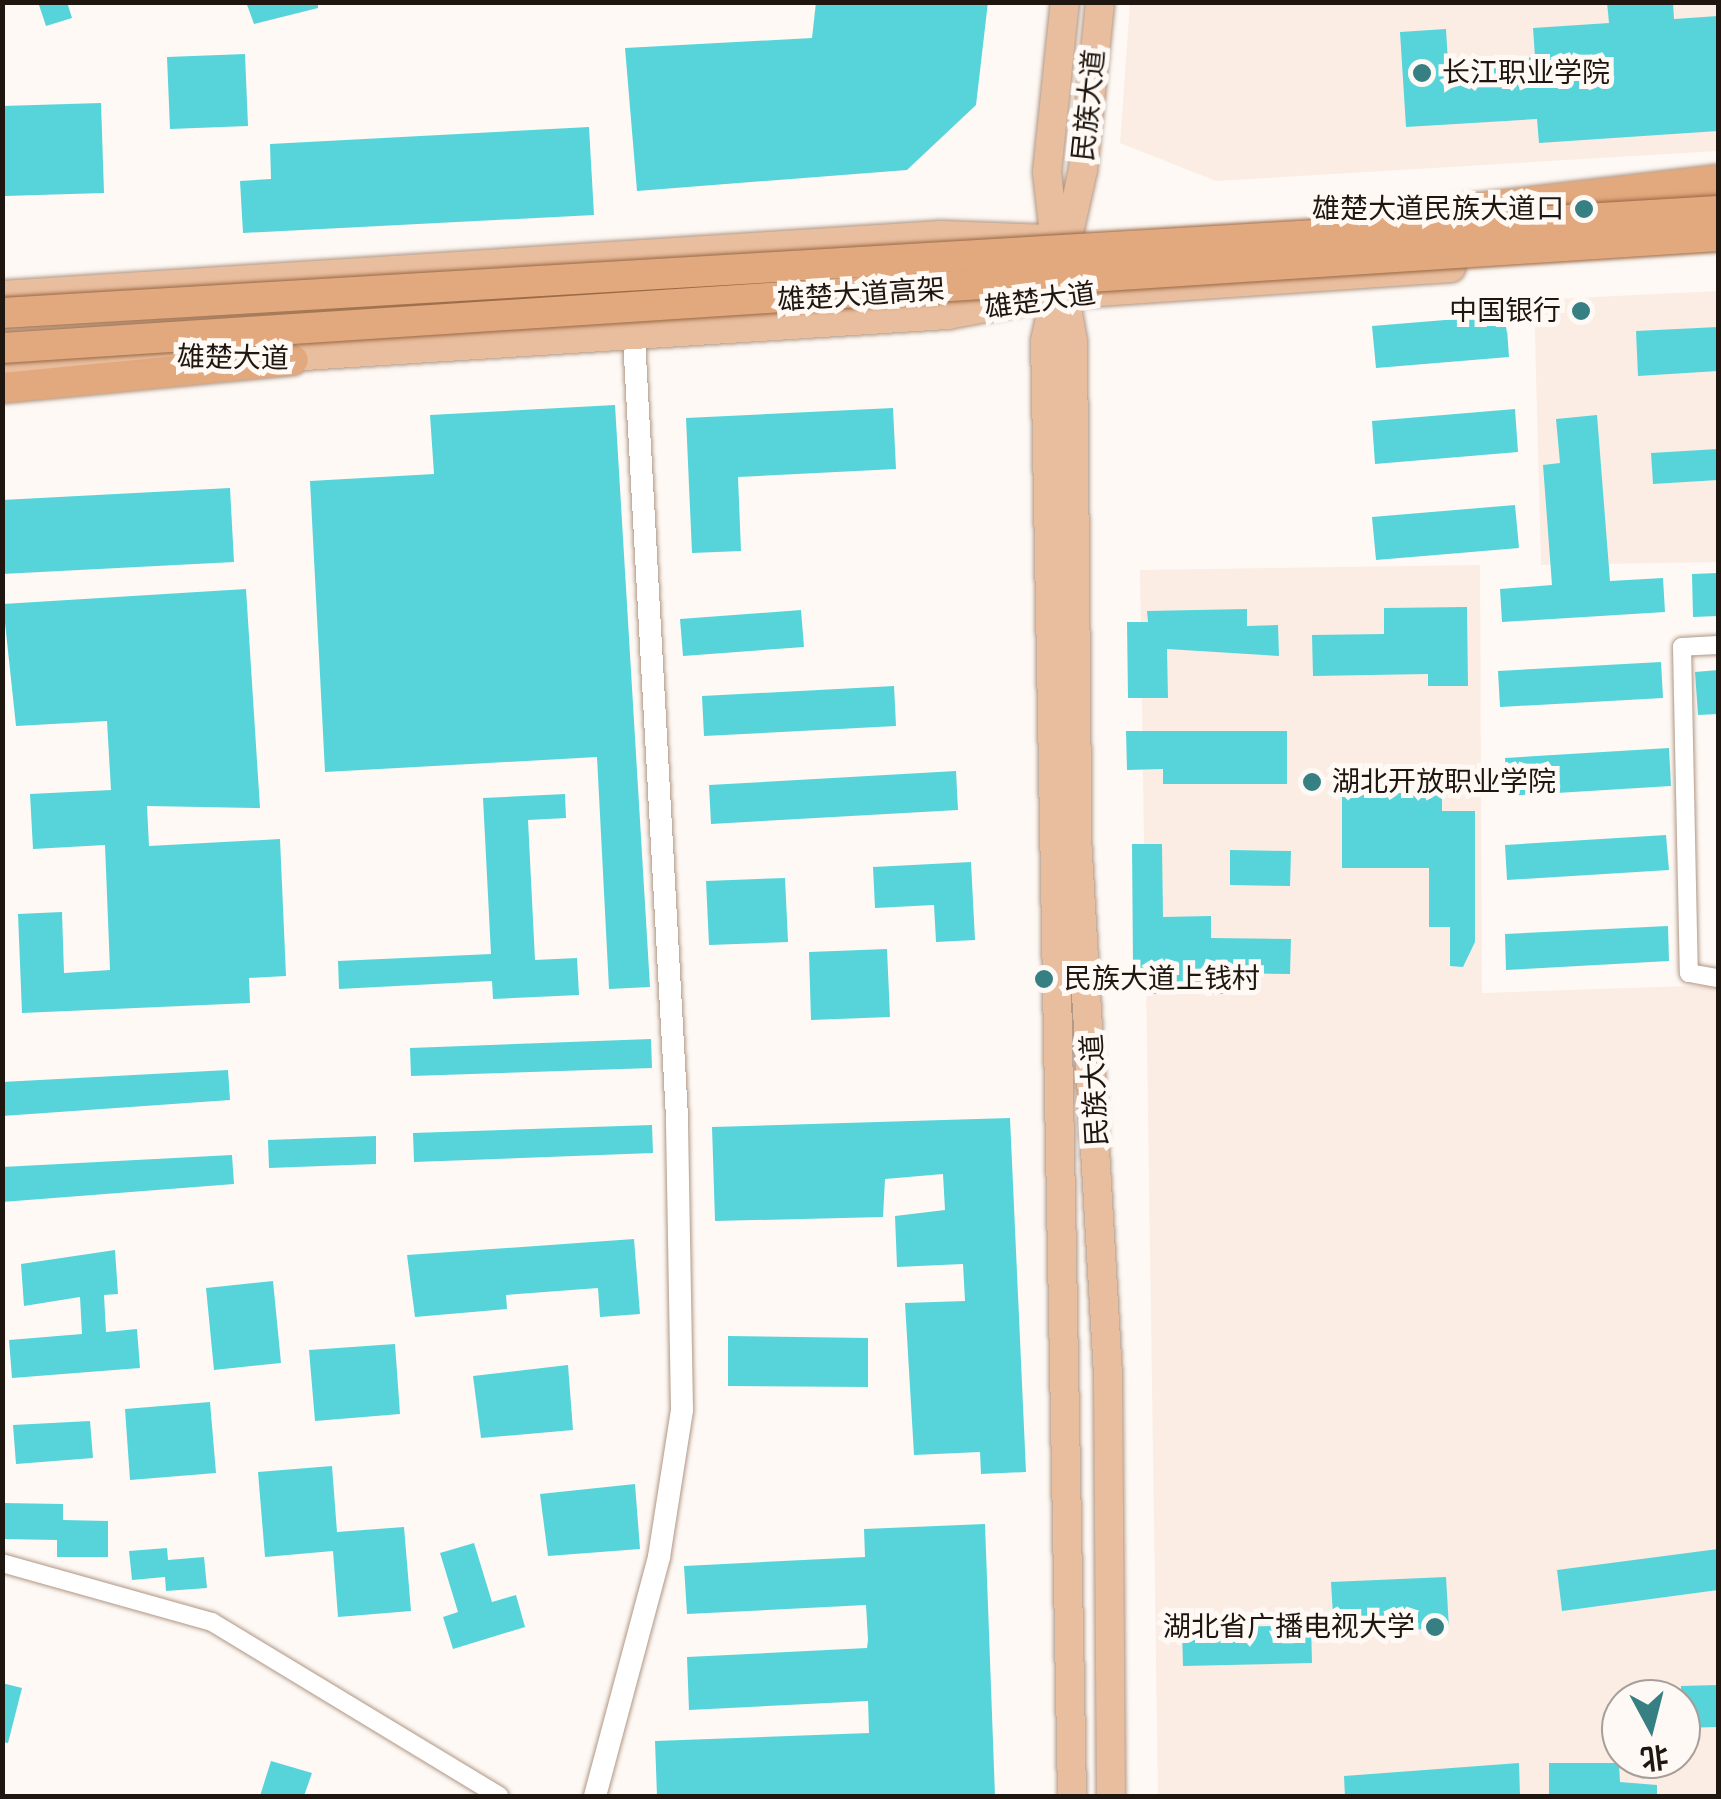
<!DOCTYPE html>
<meta charset="utf-8">
<style>
body{margin:0}
#map{position:relative;width:1721px;height:1799px;overflow:hidden;background:#fef9f5;font-family:"Roboto Condensed","Noto Sans SC",sans-serif}
div>[style]{position:absolute}
.built>*{inset:0;background:#fbede3}
.building>*{inset:0;background:#57d4d9}
.roads{filter:drop-shadow(0 0 2px #b09684) drop-shadow(0 0 2px #b09684)}
.minor>*{height:18px;margin:-9px;padding:0 9px;transform-origin:9px;border-radius:9px;background:#fff}
.tertiary>*{height:22px;margin:-11px;padding:0 11px;transform-origin:11px;border-radius:11px;background:#fff}
.primary>*{height:28px;margin:-14px;padding:0 14px;transform-origin:14px;border-radius:14px;background:#e9be9e}
.trunk>*{height:30px;margin:-15px;padding:0 15px;transform-origin:15px;border-radius:15px;background:#e2a87e}
.bridges{filter:drop-shadow(0 0 2px #996742) drop-shadow(0 0 2px #996742)}
.trunk-bridge>*{height:30px;margin:-15px;padding:0 15px;transform-origin:15px;border-radius:15px;background:#e2a87e}
.dots>*{width:28px;height:28px;translate:-50% -50%;box-sizing:border-box;border:5px solid #fef9f5;border-radius:50%}
span{translate:-50% -50%;white-space:nowrap;text-align:center;line-height:1.15;-webkit-text-stroke:10px #fef9f5;paint-order:stroke}
.poi-label{font-size:28px;color:#1f160f}
.left{translate:0 -50%;text-align:left}
.right{translate:-100% -50%;text-align:right}
.street-label{font-size:28px;color:#1f160f}
.frame{position:absolute;inset:0;border:5px solid #1f160f;pointer-events:none}
.north{position:absolute;left:1601px;top:1679px;width:100px;height:100px;box-sizing:border-box;background:#fef9f5;border:2px solid #a59e99;border-radius:50%;rotate:173deg;font-size:28px;font-weight:700;line-height:40px;text-align:center;color:#1f160f}
.north::after{content:'';display:block;margin:auto;width:35px;height:45px;background:#367f82;clip-path:polygon(50% 0,100% 100%,50% 72%,0 100%)}
</style>
<div id="map">
<div class="built">
<div style="clip-path:polygon(1130px 3px,1718px 3px,1718px 151px,1216px 181px,1120px 143px)"></div>
<div style="clip-path:polygon(1718px 291px,1718px 562px,1541px 565px,1534px 300px)"></div>
<div style="clip-path:polygon(evenodd,1480px 565px,1482px 993px,1718px 985px,1718px 1796px,1158px 1796px,1140px 570px,1480px 565px,1621px 1699px,1681px 1699px,1681px 1759px,1621px 1759px,1621px 1699px)"></div>
</div>
<div class="building">
<div style="clip-path:polygon(38px 2px,67px 2px,72px 18px,46px 26px)"></div>
<div style="clip-path:polygon(246px 2px,318px 2px,318px 8px,254px 24px)"></div>
<div style="clip-path:polygon(816px 2px,988px 2px,976px 105px,907px 170px,637px 191px,625px 48px,812px 38px)"></div>
<div style="clip-path:polygon(1607px 2px,1673px 2px,1674px 19px,1718px 16px,1718px 131px,1539px 143px,1537px 119px,1406px 127px,1400px 32px,1446px 29px,1448px 62px,1535px 57px,1533px 28px,1609px 23px)"></div>
<div style="clip-path:polygon(245px 54px,248px 126px,170px 129px,167px 57px)"></div>
<div style="clip-path:polygon(101px 103px,104px 193px,5px 196px,2px 106px)"></div>
<div style="clip-path:polygon(589px 127px,594px 215px,243px 233px,240px 181px,271px 179px,270px 144px)"></div>
<div style="clip-path:polygon(1506px 315px,1509px 357px,1376px 368px,1372px 326px)"></div>
<div style="clip-path:polygon(1718px 327px,1718px 371px,1638px 376px,1636px 331px)"></div>
<div style="clip-path:polygon(615px 405px,650px 987px,609px 989px,597px 757px,325px 772px,310px 481px,434px 474px,430px 415px)"></div>
<div style="clip-path:polygon(893px 408px,896px 469px,738px 477px,741px 551px,692px 553px,686px 418px)"></div>
<div style="clip-path:polygon(1515px 409px,1518px 452px,1375px 464px,1372px 421px)"></div>
<div style="clip-path:polygon(1597px 415px,1610px 581px,1663px 578px,1665px 612px,1502px 622px,1500px 589px,1552px 585px,1543px 465px,1560px 463px,1556px 419px)"></div>
<div style="clip-path:polygon(1718px 449px,1718px 480px,1653px 484px,1651px 453px)"></div>
<div style="clip-path:polygon(230px 488px,234px 562px,2px 574px,2px 500px)"></div>
<div style="clip-path:polygon(1515px 505px,1519px 548px,1376px 560px,1372px 517px)"></div>
<div style="clip-path:polygon(1718px 573px,1718px 616px,1693px 617px,1692px 574px)"></div>
<div style="clip-path:polygon(246px 589px,260px 808px,147px 806px,149px 846px,280px 839px,286px 976px,249px 978px,250px 1003px,22px 1013px,18px 914px,62px 912px,64px 973px,110px 970px,105px 845px,33px 849px,30px 794px,111px 790px,107px 721px,16px 726px,3px 604px)"></div>
<div style="clip-path:polygon(1467px 607px,1468px 686px,1428px 686px,1428px 674px,1313px 676px,1312px 635px,1384px 634px,1384px 608px)"></div>
<div style="clip-path:polygon(1247px 609px,1247px 626px,1278px 625px,1279px 656px,1167px 649px,1168px 698px,1128px 698px,1127px 622px,1148px 622px,1147px 611px)"></div>
<div style="clip-path:polygon(801px 610px,804px 647px,683px 656px,680px 619px)"></div>
<div style="clip-path:polygon(1661px 662px,1663px 698px,1500px 707px,1498px 671px)"></div>
<div style="clip-path:polygon(1718px 670px,1718px 714px,1698px 715px,1695px 672px)"></div>
<div style="clip-path:polygon(894px 686px,896px 726px,704px 736px,702px 696px)"></div>
<div style="clip-path:polygon(1126px 731px,1287px 731px,1287px 784px,1163px 784px,1163px 769px,1127px 770px)"></div>
<div style="clip-path:polygon(1669px 748px,1671px 786px,1507px 796px,1505px 758px)"></div>
<div style="clip-path:polygon(956px 771px,958px 810px,711px 824px,709px 785px)"></div>
<div style="clip-path:polygon(1342px 793px,1442px 793px,1442px 811px,1475px 811px,1475px 942px,1463px 967px,1450px 966px,1450px 927px,1429px 927px,1429px 868px,1342px 868px)"></div>
<div style="clip-path:polygon(565px 794px,566px 818px,528px 820px,535px 960px,577px 958px,579px 995px,493px 999px,492px 981px,339px 989px,338px 961px,491px 954px,483px 798px)"></div>
<div style="clip-path:polygon(1666px 835px,1669px 870px,1507px 880px,1505px 845px)"></div>
<div style="clip-path:polygon(1132px 844px,1162px 844px,1163px 917px,1211px 916px,1211px 938px,1291px 939px,1290px 974px,1223px 973px,1223px 994px,1150px 994px,1150px 968px,1133px 968px)"></div>
<div style="clip-path:polygon(1230px 850px,1291px 851px,1290px 886px,1230px 885px)"></div>
<div style="clip-path:polygon(971px 862px,975px 940px,936px 942px,934px 905px,875px 908px,873px 867px)"></div>
<div style="clip-path:polygon(785px 878px,788px 942px,709px 945px,706px 881px)"></div>
<div style="clip-path:polygon(1668px 926px,1669px 961px,1506px 970px,1505px 934px)"></div>
<div style="clip-path:polygon(887px 949px,890px 1017px,811px 1020px,809px 952px)"></div>
<div style="clip-path:polygon(651px 1039px,652px 1068px,411px 1076px,410px 1048px)"></div>
<div style="clip-path:polygon(228px 1070px,230px 1100px,2px 1116px,2px 1082px)"></div>
<div style="clip-path:polygon(1010px 1118px,1026px 1472px,981px 1474px,980px 1452px,914px 1455px,905px 1303px,965px 1301px,963px 1264px,897px 1267px,895px 1216px,945px 1210px,943px 1174px,885px 1179px,883px 1217px,715px 1221px,712px 1127px)"></div>
<div style="clip-path:polygon(652px 1125px,653px 1153px,414px 1162px,413px 1133px)"></div>
<div style="clip-path:polygon(376px 1136px,376px 1164px,269px 1168px,268px 1140px)"></div>
<div style="clip-path:polygon(232px 1155px,234px 1184px,2px 1202px,2px 1167px)"></div>
<div style="clip-path:polygon(634px 1239px,640px 1314px,600px 1317px,598px 1288px,506px 1295px,507px 1309px,415px 1317px,407px 1255px)"></div>
<div style="clip-path:polygon(115px 1250px,118px 1294px,104px 1295px,106px 1332px,137px 1329px,140px 1368px,12px 1378px,9px 1340px,82px 1334px,80px 1297px,24px 1306px,21px 1264px)"></div>
<div style="clip-path:polygon(273px 1281px,281px 1363px,214px 1370px,206px 1288px)"></div>
<div style="clip-path:polygon(728px 1336px,868px 1338px,868px 1387px,728px 1386px)"></div>
<div style="clip-path:polygon(395px 1344px,400px 1414px,315px 1421px,309px 1350px)"></div>
<div style="clip-path:polygon(568px 1365px,573px 1430px,481px 1438px,473px 1376px)"></div>
<div style="clip-path:polygon(210px 1402px,216px 1473px,130px 1480px,125px 1409px)"></div>
<div style="clip-path:polygon(90px 1421px,93px 1458px,16px 1464px,13px 1425px)"></div>
<div style="clip-path:polygon(332px 1466px,337px 1532px,404px 1527px,411px 1611px,338px 1617px,333px 1551px,265px 1557px,258px 1472px)"></div>
<div style="clip-path:polygon(635px 1484px,640px 1549px,548px 1556px,540px 1494px)"></div>
<div style="clip-path:polygon(2px 1503px,63px 1504px,63px 1520px,108px 1521px,108px 1557px,57px 1557px,57px 1540px,2px 1539px)"></div>
<div style="clip-path:polygon(985px 1524px,995px 1796px,657px 1796px,655px 1741px,869px 1733px,868px 1701px,689px 1710px,687px 1657px,867px 1648px,868px 1640px,866px 1605px,687px 1614px,684px 1566px,865px 1557px,864px 1529px)"></div>
<div style="clip-path:polygon(474px 1543px,492px 1602px,516px 1595px,525px 1627px,453px 1649px,443px 1617px,458px 1612px,440px 1553px)"></div>
<div style="clip-path:polygon(167px 1548px,168px 1560px,204px 1557px,207px 1588px,166px 1591px,165px 1577px,132px 1580px,129px 1551px)"></div>
<div style="clip-path:polygon(1718px 1549px,1718px 1590px,1562px 1611px,1557px 1570px)"></div>
<div style="clip-path:polygon(1446px 1577px,1449px 1628px,1334px 1633px,1331px 1582px)"></div>
<div style="clip-path:polygon(1311px 1625px,1312px 1663px,1183px 1666px,1182px 1628px)"></div>
<div style="clip-path:polygon(2px 1683px,22px 1688px,8px 1743px,2px 1742px)"></div>
<div style="clip-path:polygon(1718px 1685px,1718px 1727px,1681px 1728px,1681px 1686px)"></div>
<div style="clip-path:polygon(271px 1761px,312px 1773px,304px 1796px,260px 1796px)"></div>
<div style="clip-path:polygon(1519px 1763px,1520px 1796px,1345px 1796px,1344px 1776px)"></div>
<div style="clip-path:polygon(1549px 1763px,1619px 1763px,1620px 1782px,1657px 1785px,1657px 1796px,1549px 1796px)"></div>
</div>
<div class="roads">
<div class="minor">
<div style="left:1718px;top:645px;width:36px;rotate:177deg"></div>
<div style="left:1682px;top:647px;width:326px;rotate:88.8deg"></div>
<div style="left:1689px;top:973px;width:29px;rotate:10deg"></div>
<div style="left:2px;top:1563px;width:218px;rotate:15.7deg"></div>
<div style="left:212px;top:1622px;width:336px;rotate:31.2deg"></div>
</div>
<div class="tertiary">
<div style="left:595px;top:1796px;width:247px;rotate:-75deg"></div>
<div style="left:659px;top:1557px;width:149px;rotate:-81.1deg"></div>
<div style="left:682px;top:1410px;width:293px;rotate:-91deg"></div>
<div style="left:677px;top:1117px;width:781px;rotate:-93.16deg"></div>
</div>
<div class="primary">
<div style="left:1055px;top:243px;width:71px;rotate:-96.4deg"></div>
<div style="left:1047px;top:172px;width:171px;rotate:-84deg"></div>
<div style="left:1063px;top:285px;width:58px;rotate:80deg"></div>
<div style="left:1073px;top:342px;width:495px;rotate:89.5deg"></div>
<div style="left:1077px;top:837px;width:539px;rotate:86.7deg"></div>
<div style="left:1108px;top:1375px;width:421px;rotate:89.6deg"></div>
<div style="left:2px;top:295px;width:941px;rotate:-3.66deg"></div>
<div style="left:941px;top:235px;width:107px;rotate:2.1deg"></div>
<div style="left:273px;top:358px;width:676px;rotate:-3.65deg"></div>
<div style="left:948px;top:315px;width:108px;rotate:-10.7deg"></div>
<div style="left:1054px;top:295px;width:398px;rotate:-3.9deg"></div>
<div style="left:2px;top:367px;width:204px;rotate:-3.4deg"></div>
<div style="left:1072px;top:1796px;width:1455px;rotate:-91.06deg"></div>
<div style="left:1045px;top:341px;width:175px;rotate:-77.5deg"></div>
<div style="left:1083px;top:170px;width:169px;rotate:-84.2deg"></div>
</div>
<div class="trunk">
<div style="left:1437px;top:213px;width:283px;rotate:-6.7deg"></div>
<div style="left:2px;top:388px;width:292px;rotate:-5.5deg"></div>
</div>
</div>
<div class="bridges">
<div class="trunk-bridge">
<div style="left:2px;top:313px;width:1719px;rotate:-3.4deg"></div>
<div style="left:2px;top:348px;width:1720px;rotate:-3.73deg"></div>
</div>
</div>
<div class="dots">
<div style="left:1422px;top:73px;background:#367f82"></div>
<div style="left:1584px;top:209px;background:#367f82"></div>
<div style="left:1581px;top:311px;background:#367f82"></div>
<div style="left:1312px;top:782px;background:#367f82"></div>
<div style="left:1044px;top:979px;background:#367f82"></div>
<div style="left:1435px;top:1627px;background:#367f82"></div>
</div>
<div class="poi-label">
<span class="left" style="left:1442px;top:73px">长江职业学院</span>
<span class="right" style="left:1564px;top:209px">雄楚大道民族大道口</span>
<span class="right" style="left:1561px;top:311px">中国银行</span>
<span class="left" style="left:1332px;top:782px">湖北开放职业学院</span>
<span class="left" style="left:1064px;top:979px">民族大道上钱村</span>
<span class="right" style="left:1415px;top:1627px">湖北省广播电视大学</span>
</div>
<div class="street-label">
<span style="left:1089px;top:105px;rotate:-84deg">民族大道</span>
<span style="left:861px;top:295px;rotate:-4deg">雄楚大道高架</span>
<span style="left:1040px;top:301px;rotate:-8deg">雄楚大道</span>
<span style="left:233px;top:358px;rotate:1deg">雄楚大道</span>
<span style="left:1095px;top:1090px;rotate:-93deg">民族大道</span>
</div>
<div class="frame"></div>
<div class="north">北</div>
</div>
